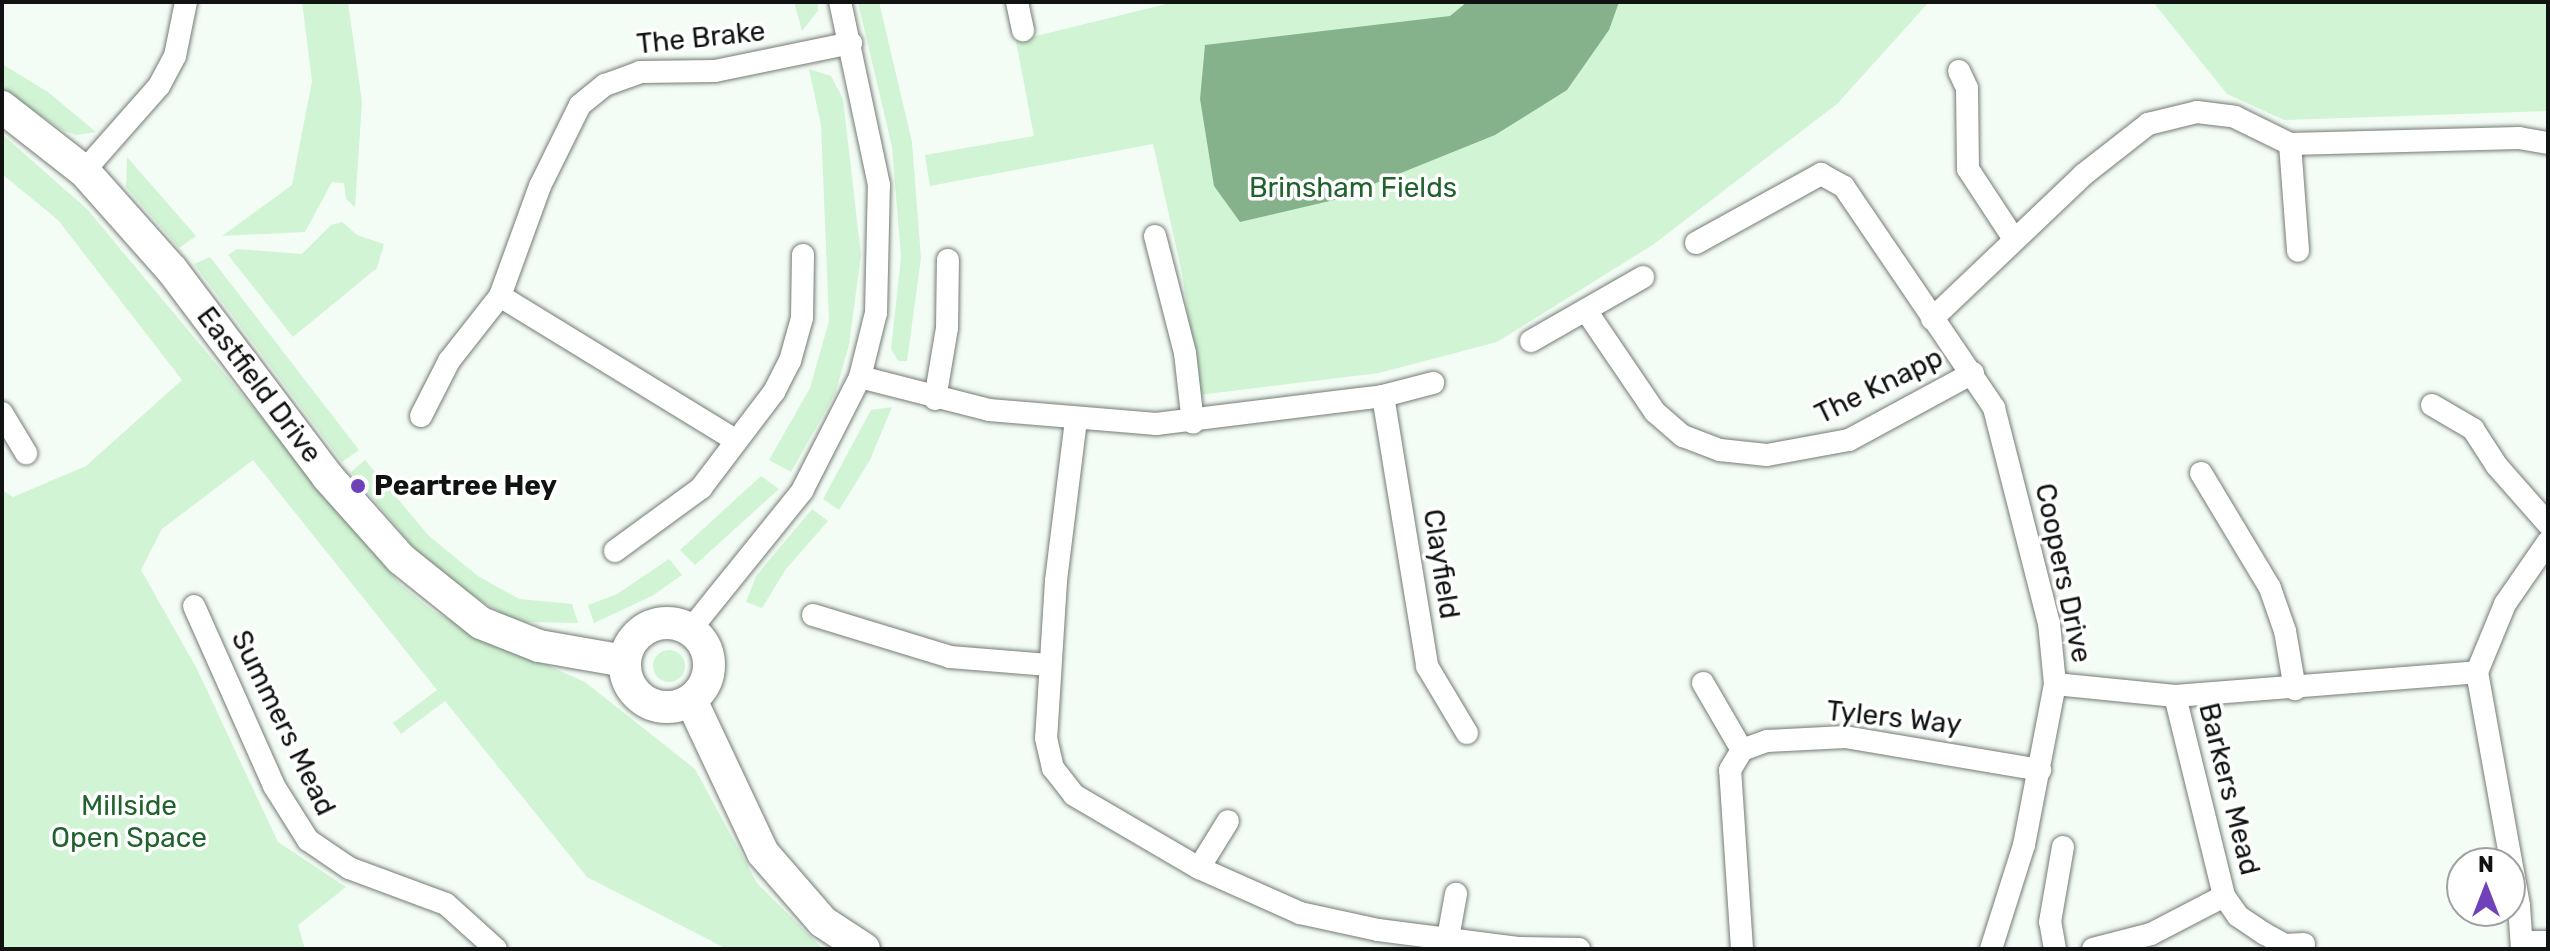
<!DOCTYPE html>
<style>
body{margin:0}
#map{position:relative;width:2550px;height:951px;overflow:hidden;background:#f4fdf5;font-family:Rubik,sans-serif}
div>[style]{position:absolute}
.green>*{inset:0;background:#d1f4d4}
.round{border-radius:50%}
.water>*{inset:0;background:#85b28a}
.roads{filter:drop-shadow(0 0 2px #747c75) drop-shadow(0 0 2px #747c75)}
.street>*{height:22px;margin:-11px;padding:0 11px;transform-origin:11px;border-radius:11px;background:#fff}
.secondary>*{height:32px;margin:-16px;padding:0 16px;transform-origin:16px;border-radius:16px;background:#fff}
.secondary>.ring{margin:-16px;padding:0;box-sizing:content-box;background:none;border:32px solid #fff;border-radius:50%}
.dots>*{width:22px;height:22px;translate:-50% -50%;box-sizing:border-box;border:4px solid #fff;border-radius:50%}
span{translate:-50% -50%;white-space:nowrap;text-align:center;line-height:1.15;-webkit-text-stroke:7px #fff;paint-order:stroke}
.street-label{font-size:28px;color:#101311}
.park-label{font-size:28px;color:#21622e}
.poi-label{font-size:28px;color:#101311;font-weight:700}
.left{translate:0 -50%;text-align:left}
.frame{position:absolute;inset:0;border:4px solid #101311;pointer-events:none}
.north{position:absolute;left:2446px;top:847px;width:80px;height:80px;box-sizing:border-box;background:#fff;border:2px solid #9fa1a0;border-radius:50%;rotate:0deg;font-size:22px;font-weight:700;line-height:32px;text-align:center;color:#101311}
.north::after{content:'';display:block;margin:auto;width:28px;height:36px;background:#7042b9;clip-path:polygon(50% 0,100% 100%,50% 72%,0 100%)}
</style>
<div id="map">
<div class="green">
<div style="clip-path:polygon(302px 2px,348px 2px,362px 102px,355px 207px,346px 199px,344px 183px,332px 182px,305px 232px,222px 236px,292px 185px,312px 81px)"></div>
<div style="clip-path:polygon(794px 2px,818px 2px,818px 11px,802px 31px)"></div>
<div style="clip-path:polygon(858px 2px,879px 2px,912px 142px,921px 258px,907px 361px,898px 361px,891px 349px,901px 257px,892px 147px)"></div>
<div style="clip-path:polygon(1174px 2px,1929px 2px,1837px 104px,1654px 244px,1497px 342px,1379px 373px,1199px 395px,1182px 273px,1153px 144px,930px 186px,925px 155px,1034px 136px,1016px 41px)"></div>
<div style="clip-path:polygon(2153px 2px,2548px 2px,2548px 111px,2284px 120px,2227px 94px)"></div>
<div style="clip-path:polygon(2px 64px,48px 92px,96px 132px,76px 135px,62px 130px,2px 88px)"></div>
<div style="clip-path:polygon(809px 69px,831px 76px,843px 99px,861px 255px,849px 345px,835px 394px,791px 472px,769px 460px,810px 388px,829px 321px,821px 125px)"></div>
<div style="clip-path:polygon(2px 134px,87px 209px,400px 584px,433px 611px,474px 633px,585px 682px,695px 769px,757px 883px,823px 949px,727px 949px,587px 877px,445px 701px,401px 734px,393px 723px,437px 690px,253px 460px,162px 529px,141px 570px,197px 669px,278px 842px,346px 887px,298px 925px,305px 949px,2px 949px,2px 490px,13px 497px,86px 466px,182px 380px,58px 220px,2px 174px)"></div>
<div style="clip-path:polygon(127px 157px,196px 236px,179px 248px,126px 187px)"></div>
<div style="clip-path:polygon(342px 222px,357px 235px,384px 244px,377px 268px,293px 337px,228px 255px,237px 249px,302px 254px,331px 225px)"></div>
<div style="clip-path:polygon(210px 257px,359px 450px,342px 462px,194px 264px)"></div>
<div style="clip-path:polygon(892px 407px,870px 460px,839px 510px,823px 499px,871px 410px)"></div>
<div style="clip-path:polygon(365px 460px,429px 536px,478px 576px,519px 599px,572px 604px,578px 623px,526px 622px,502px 614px,452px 582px,413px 547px,351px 472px)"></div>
<div style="clip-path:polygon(761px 476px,779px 489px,695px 565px,680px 550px)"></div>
<div style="clip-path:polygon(812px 509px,828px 521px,786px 569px,762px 608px,746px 602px,756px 576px)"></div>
<div style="clip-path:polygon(669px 559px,682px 575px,652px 596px,594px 623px,588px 605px,617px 594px)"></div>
<div class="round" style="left:653px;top:650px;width:32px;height:32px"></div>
</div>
<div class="water">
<div style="clip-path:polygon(1467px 2px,1619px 2px,1609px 30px,1567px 90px,1495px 135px,1334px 200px,1240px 222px,1214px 186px,1200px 99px,1205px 45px,1450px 16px)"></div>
</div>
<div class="roads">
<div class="street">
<div style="left:1017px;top:2px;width:29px;rotate:78deg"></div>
<div style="left:1959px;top:71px;width:19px;rotate:65deg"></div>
<div style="left:1967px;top:88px;width:81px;rotate:89.3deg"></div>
<div style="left:1968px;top:169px;width:84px;rotate:56.7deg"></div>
<div style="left:2290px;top:144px;width:107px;rotate:85.7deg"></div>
<div style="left:84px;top:171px;width:113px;rotate:-48.6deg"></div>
<div style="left:159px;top:86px;width:34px;rotate:-62deg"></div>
<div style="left:175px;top:56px;width:55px;rotate:-78.5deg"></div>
<div style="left:1155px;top:236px;width:121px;rotate:75.6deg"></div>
<div style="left:1185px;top:353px;width:70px;rotate:83.5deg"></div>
<div style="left:1696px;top:243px;width:143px;rotate:-28.9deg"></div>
<div style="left:1821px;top:174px;width:26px;rotate:29deg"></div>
<div style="left:1844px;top:187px;width:267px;rotate:55.8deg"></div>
<div style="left:1994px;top:408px;width:222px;rotate:75.7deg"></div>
<div style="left:2049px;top:623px;width:61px;rotate:84.4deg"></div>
<div style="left:2055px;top:684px;width:164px;rotate:100.9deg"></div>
<div style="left:2024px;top:845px;width:109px;rotate:107.6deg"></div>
<div style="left:500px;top:296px;width:276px;rotate:31.5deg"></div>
<div style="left:1587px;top:312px;width:121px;rotate:55.8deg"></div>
<div style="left:1655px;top:412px;width:37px;rotate:41deg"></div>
<div style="left:1683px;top:436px;width:40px;rotate:21deg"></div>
<div style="left:1720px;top:450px;width:47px;rotate:6.1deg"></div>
<div style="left:1767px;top:455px;width:83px;rotate:-10.4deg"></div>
<div style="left:1849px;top:440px;width:141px;rotate:-28.4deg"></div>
<div style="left:1932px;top:319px;width:209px;rotate:-43.6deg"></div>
<div style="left:2083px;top:175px;width:83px;rotate:-38.1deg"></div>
<div style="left:2148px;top:124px;width:50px;rotate:-13.8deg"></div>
<div style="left:2197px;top:112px;width:38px;rotate:7deg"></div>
<div style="left:2235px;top:117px;width:61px;rotate:26.1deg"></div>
<div style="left:2290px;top:144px;width:229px;rotate:-1.5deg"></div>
<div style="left:2519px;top:138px;width:29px;rotate:10deg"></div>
<div style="left:1531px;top:341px;width:129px;rotate:-29.7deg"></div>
<div style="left:860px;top:377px;width:133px;rotate:14.3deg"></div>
<div style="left:989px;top:410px;width:168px;rotate:4.8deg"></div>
<div style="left:1156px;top:424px;width:229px;rotate:-7deg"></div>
<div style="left:1383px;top:396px;width:52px;rotate:-14.6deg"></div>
<div style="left:1383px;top:396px;width:274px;rotate:80.7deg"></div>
<div style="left:1427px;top:666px;width:78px;rotate:59.2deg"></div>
<div style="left:935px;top:399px;width:72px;rotate:-80.4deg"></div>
<div style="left:947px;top:328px;width:68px;rotate:-89.2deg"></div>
<div style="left:2432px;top:405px;width:48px;rotate:30.3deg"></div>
<div style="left:2473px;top:429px;width:44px;rotate:57deg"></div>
<div style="left:2497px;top:466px;width:77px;rotate:48.7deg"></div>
<div style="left:2px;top:413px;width:47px;rotate:59deg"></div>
<div style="left:421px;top:416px;width:62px;rotate:-63deg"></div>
<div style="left:449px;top:361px;width:83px;rotate:-51.9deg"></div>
<div style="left:500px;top:296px;width:117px;rotate:-70deg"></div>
<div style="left:540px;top:186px;width:90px;rotate:-63.7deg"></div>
<div style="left:580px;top:105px;width:32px;rotate:-39deg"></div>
<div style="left:605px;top:85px;width:37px;rotate:-20deg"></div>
<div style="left:640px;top:72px;width:75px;rotate:-0.8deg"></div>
<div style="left:715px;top:71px;width:139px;rotate:-11.6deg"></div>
<div style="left:1076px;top:420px;width:162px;rotate:97.1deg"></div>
<div style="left:1056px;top:581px;width:157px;rotate:93.6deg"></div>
<div style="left:1046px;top:738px;width:31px;rotate:77deg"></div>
<div style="left:1053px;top:768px;width:34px;rotate:52deg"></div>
<div style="left:1074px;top:795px;width:145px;rotate:30.3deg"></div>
<div style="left:1199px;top:868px;width:111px;rotate:24deg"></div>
<div style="left:1300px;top:913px;width:80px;rotate:12.3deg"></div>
<div style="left:1378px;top:930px;width:141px;rotate:7.3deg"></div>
<div style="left:1518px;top:948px;width:61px;rotate:0.9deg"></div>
<div style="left:2201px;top:473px;width:134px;rotate:59deg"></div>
<div style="left:2270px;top:588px;width:46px;rotate:70.8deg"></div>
<div style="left:2285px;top:631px;width:59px;rotate:80.2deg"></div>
<div style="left:615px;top:551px;width:107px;rotate:-36.2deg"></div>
<div style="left:701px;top:488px;width:121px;rotate:-52.8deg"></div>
<div style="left:774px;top:392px;width:35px;rotate:-63deg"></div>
<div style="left:790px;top:361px;width:45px;rotate:-74.4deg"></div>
<div style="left:802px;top:318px;width:63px;rotate:-89.1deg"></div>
<div style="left:194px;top:606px;width:197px;rotate:66deg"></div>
<div style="left:274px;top:786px;width:64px;rotate:57.8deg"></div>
<div style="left:308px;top:840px;width:50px;rotate:34.3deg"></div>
<div style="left:349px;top:868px;width:103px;rotate:20.4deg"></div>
<div style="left:446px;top:904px;width:67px;rotate:42deg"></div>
<div style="left:813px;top:615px;width:143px;rotate:17deg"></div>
<div style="left:950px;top:657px;width:99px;rotate:4.6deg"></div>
<div style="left:690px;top:630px;width:179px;rotate:-51.1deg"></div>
<div style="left:802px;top:491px;width:128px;rotate:-63deg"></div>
<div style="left:860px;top:377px;width:66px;rotate:-76deg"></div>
<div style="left:876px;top:313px;width:128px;rotate:-88.7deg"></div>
<div style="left:879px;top:185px;width:187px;rotate:-102deg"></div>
<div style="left:2477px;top:672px;width:74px;rotate:-67.6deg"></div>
<div style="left:2505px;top:604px;width:75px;rotate:-55.3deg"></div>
<div style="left:1703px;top:683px;width:78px;rotate:59.8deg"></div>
<div style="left:2055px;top:684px;width:121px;rotate:5.7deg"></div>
<div style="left:2175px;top:696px;width:303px;rotate:-4.5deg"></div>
<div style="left:2477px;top:672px;width:238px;rotate:79.8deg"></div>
<div style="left:2519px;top:906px;width:43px;rotate:86deg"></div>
<div style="left:2175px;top:696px;width:206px;rotate:76.2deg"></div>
<div style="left:2224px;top:896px;width:24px;rotate:55deg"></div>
<div style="left:2238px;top:916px;width:32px;rotate:34deg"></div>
<div style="left:2265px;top:934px;width:23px;rotate:29deg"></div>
<div style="left:2285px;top:945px;width:19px;rotate:-3deg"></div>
<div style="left:1199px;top:868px;width:55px;rotate:-58.3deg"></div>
<div style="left:1448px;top:938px;width:45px;rotate:-79.7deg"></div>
<div style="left:2522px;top:942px;width:26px"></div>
<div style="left:1742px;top:949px;width:179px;rotate:-93.8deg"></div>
<div style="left:1730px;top:770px;width:23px;rotate:-59deg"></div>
<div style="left:1742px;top:750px;width:27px;rotate:-20deg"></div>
<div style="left:1767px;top:741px;width:78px;rotate:-2.9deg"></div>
<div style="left:1845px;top:737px;width:198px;rotate:9.6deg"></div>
<div style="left:2055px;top:949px;width:27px;rotate:-100deg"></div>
<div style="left:2050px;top:922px;width:76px;rotate:-80.2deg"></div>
<div style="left:2093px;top:949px;width:60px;rotate:-14.5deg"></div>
<div style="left:2151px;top:934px;width:82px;rotate:-27.5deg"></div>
</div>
<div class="secondary">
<div style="left:2px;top:107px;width:104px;rotate:38deg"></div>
<div style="left:84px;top:171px;width:132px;rotate:48.4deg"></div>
<div style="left:172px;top:270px;width:258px;rotate:53deg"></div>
<div style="left:327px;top:476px;width:111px;rotate:48.3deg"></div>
<div style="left:401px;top:559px;width:102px;rotate:38.7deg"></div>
<div style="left:481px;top:623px;width:62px;rotate:21.6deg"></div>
<div style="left:539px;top:646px;width:87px;rotate:9.9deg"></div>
<div class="ring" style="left:625px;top:623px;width:52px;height:52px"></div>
<div style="left:691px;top:700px;width:169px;rotate:64.8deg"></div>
<div style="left:763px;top:853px;width:91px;rotate:49deg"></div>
<div style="left:823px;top:922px;width:49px;rotate:33.4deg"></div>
</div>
</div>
<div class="dots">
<div style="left:358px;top:486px;background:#7042b9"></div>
</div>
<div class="street-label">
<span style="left:701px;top:38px;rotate:-6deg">The Brake</span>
<span style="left:259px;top:385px;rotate:53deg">Eastfield Drive</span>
<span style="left:1879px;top:386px;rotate:-26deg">The Knapp</span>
<span style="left:1441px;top:564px;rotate:81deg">Clayfield</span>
<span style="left:2063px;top:573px;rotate:78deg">Coopers Drive</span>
<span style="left:1894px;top:718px;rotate:6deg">Tylers Way</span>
<span style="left:283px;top:723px;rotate:64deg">Summers Mead</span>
<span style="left:2229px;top:789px;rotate:76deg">Barkers Mead</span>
</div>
<div class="park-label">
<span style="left:1353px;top:188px">Brinsham Fields</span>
<span style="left:129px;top:822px">Millside<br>Open Space</span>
</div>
<div class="poi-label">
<span class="left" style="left:374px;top:486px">Peartree Hey</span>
</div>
<div class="frame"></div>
<div class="north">N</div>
</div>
